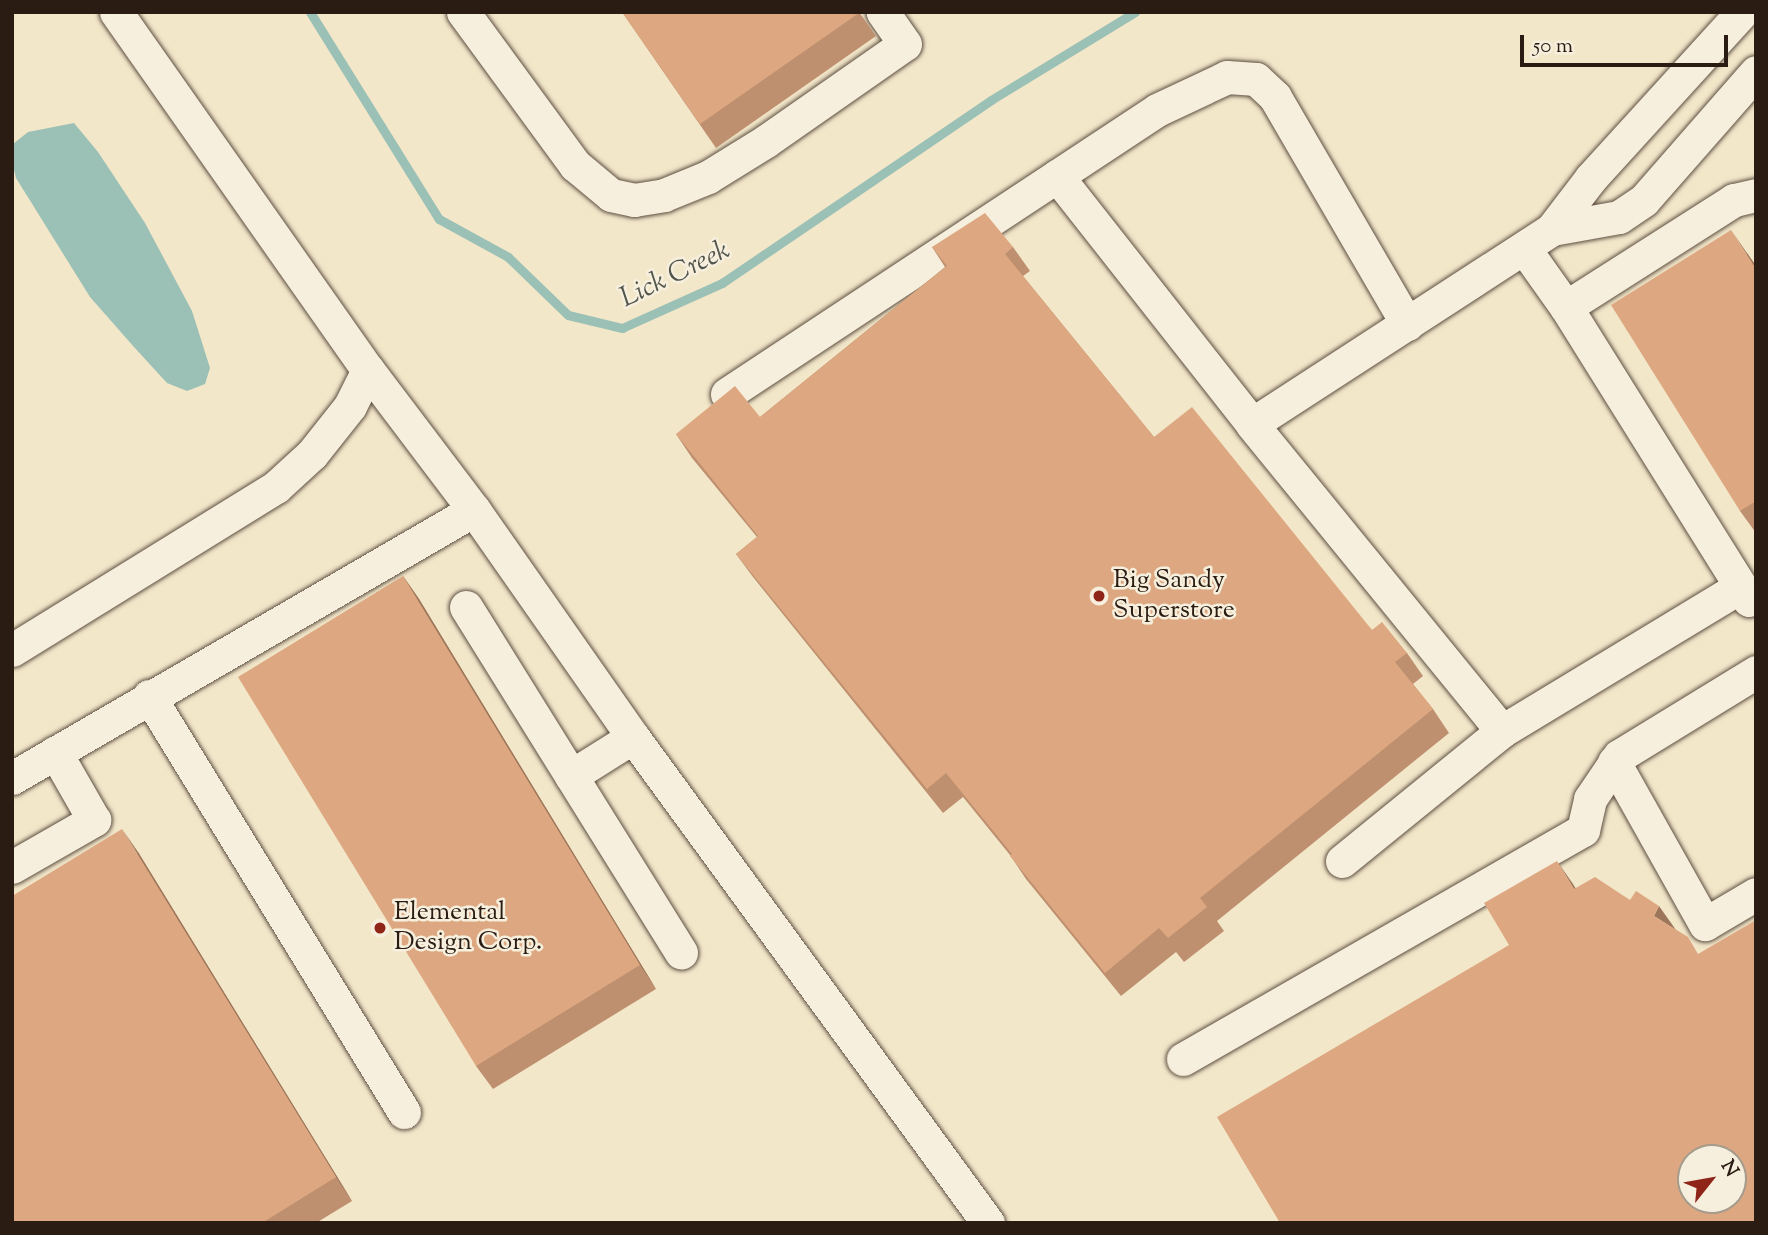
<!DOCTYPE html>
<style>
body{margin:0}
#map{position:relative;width:1768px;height:1235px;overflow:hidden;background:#f3e7ca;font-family:"Sorts Mill Goudy",serif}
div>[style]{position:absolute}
.water>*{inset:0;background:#9bc0b5}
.stream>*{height:9px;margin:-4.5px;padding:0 4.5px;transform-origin:4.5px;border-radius:4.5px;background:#9bc0b5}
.roads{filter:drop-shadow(0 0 2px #5d4f41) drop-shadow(0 0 2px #5d4f41)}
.minor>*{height:33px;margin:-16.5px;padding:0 16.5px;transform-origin:16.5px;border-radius:16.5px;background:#f7efdd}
.wall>*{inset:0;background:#be906f}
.shaded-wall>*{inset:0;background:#9b765a}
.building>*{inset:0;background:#dda881}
.dots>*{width:19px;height:19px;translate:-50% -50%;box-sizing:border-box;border:4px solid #f7efdd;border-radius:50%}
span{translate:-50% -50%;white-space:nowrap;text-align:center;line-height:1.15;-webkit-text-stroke:5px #f7efdd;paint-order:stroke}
.poi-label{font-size:26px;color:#2b1c13}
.left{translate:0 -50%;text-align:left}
.water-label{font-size:28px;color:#52554c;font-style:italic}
.frame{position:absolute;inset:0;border:14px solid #2b1c13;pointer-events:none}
.north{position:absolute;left:1677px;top:1144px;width:70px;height:70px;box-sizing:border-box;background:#f7efdd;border:2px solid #a59b8c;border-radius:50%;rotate:59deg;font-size:19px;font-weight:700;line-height:28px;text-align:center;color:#2b1c13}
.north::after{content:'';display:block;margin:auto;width:24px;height:32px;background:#8f2418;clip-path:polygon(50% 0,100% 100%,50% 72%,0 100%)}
.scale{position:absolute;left:1520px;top:35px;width:208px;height:32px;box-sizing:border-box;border:4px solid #2b1c13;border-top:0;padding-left:9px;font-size:21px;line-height:24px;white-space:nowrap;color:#2b1c13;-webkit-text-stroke:5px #f7efdd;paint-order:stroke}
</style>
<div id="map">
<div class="water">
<div style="clip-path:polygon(74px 123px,98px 152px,145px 223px,192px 311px,210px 368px,205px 384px,187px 391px,167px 383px,134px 347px,90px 297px,16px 178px,12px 161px,13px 144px,28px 132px)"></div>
</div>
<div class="stream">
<div style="left:310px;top:12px;width:244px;rotate:58.1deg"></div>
<div style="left:439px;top:219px;width:79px;rotate:28.8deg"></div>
<div style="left:508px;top:257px;width:83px;rotate:44deg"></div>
<div style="left:568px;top:315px;width:56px;rotate:13.5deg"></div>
<div style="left:622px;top:328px;width:110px;rotate:-24.2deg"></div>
<div style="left:722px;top:283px;width:325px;rotate:-34.2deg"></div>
<div style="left:991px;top:100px;width:169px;rotate:-31.4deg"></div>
</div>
<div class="roads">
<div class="minor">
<div style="left:116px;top:12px;width:438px;rotate:54.9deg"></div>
<div style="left:368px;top:370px;width:176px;rotate:52.9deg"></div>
<div style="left:474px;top:510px;width:277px;rotate:55deg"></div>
<div style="left:633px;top:737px;width:602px;rotate:53.85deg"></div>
<div style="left:463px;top:12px;width:190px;rotate:53.8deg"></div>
<div style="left:575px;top:165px;width:47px;rotate:39.8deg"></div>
<div style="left:611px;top:195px;width:24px;rotate:12deg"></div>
<div style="left:634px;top:200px;width:30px;rotate:-9deg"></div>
<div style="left:664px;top:195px;width:48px;rotate:-22.2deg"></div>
<div style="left:708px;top:177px;width:68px;rotate:-31.8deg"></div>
<div style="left:766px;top:141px;width:169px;rotate:-34.9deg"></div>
<div style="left:905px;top:44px;width:39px;rotate:-125deg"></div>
<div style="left:1742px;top:12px;width:224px;rotate:132.3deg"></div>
<div style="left:1591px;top:178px;width:64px;rotate:127.4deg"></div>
<div style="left:1552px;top:229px;width:68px;rotate:-10.2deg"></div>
<div style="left:1619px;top:217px;width:30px;rotate:-34deg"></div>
<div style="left:1644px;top:200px;width:170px;rotate:-48.8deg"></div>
<div style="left:1057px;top:176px;width:315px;rotate:51.8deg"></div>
<div style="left:1756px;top:195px;width:23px;rotate:167deg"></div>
<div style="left:1734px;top:200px;width:199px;rotate:147.5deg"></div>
<div style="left:1566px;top:307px;width:345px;rotate:58deg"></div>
<div style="left:1749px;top:600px;width:8px;rotate:-30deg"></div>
<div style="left:1524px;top:248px;width:72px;rotate:54.6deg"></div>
<div style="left:727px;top:394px;width:515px;rotate:-33.44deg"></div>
<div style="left:1157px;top:110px;width:77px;rotate:-25.2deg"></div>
<div style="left:1227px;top:77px;width:29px;rotate:4deg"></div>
<div style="left:1256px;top:79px;width:26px;rotate:43deg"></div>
<div style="left:1275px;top:97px;width:263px;rotate:59.8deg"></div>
<div style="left:466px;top:607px;width:407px;rotate:58.1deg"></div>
<div style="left:12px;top:650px;width:310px;rotate:-31.7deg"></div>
<div style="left:276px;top:487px;width:49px;rotate:-42.5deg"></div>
<div style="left:312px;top:454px;width:61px;rotate:-51.6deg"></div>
<div style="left:350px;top:406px;width:40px;rotate:-63.4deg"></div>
<div style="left:149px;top:696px;width:488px;rotate:58.5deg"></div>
<div style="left:1502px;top:731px;width:278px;rotate:-31.2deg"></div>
<div style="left:1614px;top:762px;width:186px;rotate:60.7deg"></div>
<div style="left:1705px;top:924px;width:59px;rotate:-30.5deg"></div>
<div style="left:571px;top:776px;width:73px;rotate:-32.2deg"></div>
<div style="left:12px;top:778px;width:534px;rotate:-30.12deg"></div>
<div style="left:1342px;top:861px;width:206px;rotate:-39.1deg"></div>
<div style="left:1502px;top:731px;width:396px;rotate:-129.2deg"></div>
<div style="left:1252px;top:424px;width:358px;rotate:-33deg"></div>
<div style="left:12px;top:867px;width:95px;rotate:-29.8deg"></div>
<div style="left:94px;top:820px;width:78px;rotate:-119.8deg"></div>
<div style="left:1183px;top:1059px;width:461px;rotate:-29.8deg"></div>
<div style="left:1583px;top:830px;width:32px;rotate:-77deg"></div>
<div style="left:1590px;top:799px;width:52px;rotate:-56deg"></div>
<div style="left:1619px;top:756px;width:161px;rotate:-31.5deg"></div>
</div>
</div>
<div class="wall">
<div style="clip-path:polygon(622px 12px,859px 12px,876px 36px,716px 148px)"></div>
<div style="clip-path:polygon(932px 247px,1013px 247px,1030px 271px,1023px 276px,1154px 437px,1372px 630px,1407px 653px,1423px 676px,1413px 684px,1433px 709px,1449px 733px,1217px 921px,1224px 931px,1184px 962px,1176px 952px,1121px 996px,1026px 879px,1010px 855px,963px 797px,943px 813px,753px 577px,736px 554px,757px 537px,692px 458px,676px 434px,760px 417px,945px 267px)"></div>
<div style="clip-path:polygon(1747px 253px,1756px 266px,1756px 533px,1740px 511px)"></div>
<div style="clip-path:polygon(403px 576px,419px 599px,656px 989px,493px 1089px,476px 1066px)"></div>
<div style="clip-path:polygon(138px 852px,352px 1201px,316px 1223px,12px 1223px)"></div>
</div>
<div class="shaded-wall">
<div style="clip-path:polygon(1731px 230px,1756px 266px,1756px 269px)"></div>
<div style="clip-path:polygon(403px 576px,419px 599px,656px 989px,640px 965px)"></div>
<div style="clip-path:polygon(122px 829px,138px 852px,352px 1201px,336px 1177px)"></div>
<div style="clip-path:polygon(1557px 861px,1573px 884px,1590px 912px,1574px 889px)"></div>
<div style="clip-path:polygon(1659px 906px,1676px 930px,1654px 916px)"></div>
</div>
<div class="building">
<div style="clip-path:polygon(622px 12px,859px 12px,859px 13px,700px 124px)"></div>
<div style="clip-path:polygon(985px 213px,1013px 247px,1005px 254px,1154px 437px,1192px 407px,1372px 630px,1382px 622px,1407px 653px,1395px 662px,1433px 709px,1200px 898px,1207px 907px,1168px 938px,1159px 928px,1105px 973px,1010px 856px,1012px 854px,946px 773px,927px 789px,736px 554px,758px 536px,676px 434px,735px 386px,760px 417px,947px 266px,932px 247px)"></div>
<div style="clip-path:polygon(1731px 230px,1756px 269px,1756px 501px,1740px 511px,1611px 305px)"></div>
<div style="clip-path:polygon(403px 576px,640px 965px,476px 1066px,238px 677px)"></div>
<div style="clip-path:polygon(122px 829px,336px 1177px,262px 1223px,12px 1223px,12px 896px)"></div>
<div style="clip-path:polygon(evenodd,1557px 861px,1574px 889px,1595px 877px,1630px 900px,1636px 891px,1659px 906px,1654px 916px,1688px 937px,1698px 954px,1756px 920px,1756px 1223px,1280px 1223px,1217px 1117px,1509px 945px,1484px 903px,1557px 861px,1691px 1158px,1733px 1158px,1733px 1200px,1691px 1200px,1691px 1158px)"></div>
</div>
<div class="dots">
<div style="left:1099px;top:596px;background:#8f2418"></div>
<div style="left:380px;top:928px;background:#8f2418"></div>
</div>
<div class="poi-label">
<span class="left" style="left:1113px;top:596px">Big Sandy<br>Superstore</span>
<span class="left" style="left:394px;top:928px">Elemental<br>Design Corp.</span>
</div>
<div class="water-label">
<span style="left:675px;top:275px;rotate:-26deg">Lick Creek</span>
</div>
<div class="frame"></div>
<div class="north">N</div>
<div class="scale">50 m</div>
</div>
